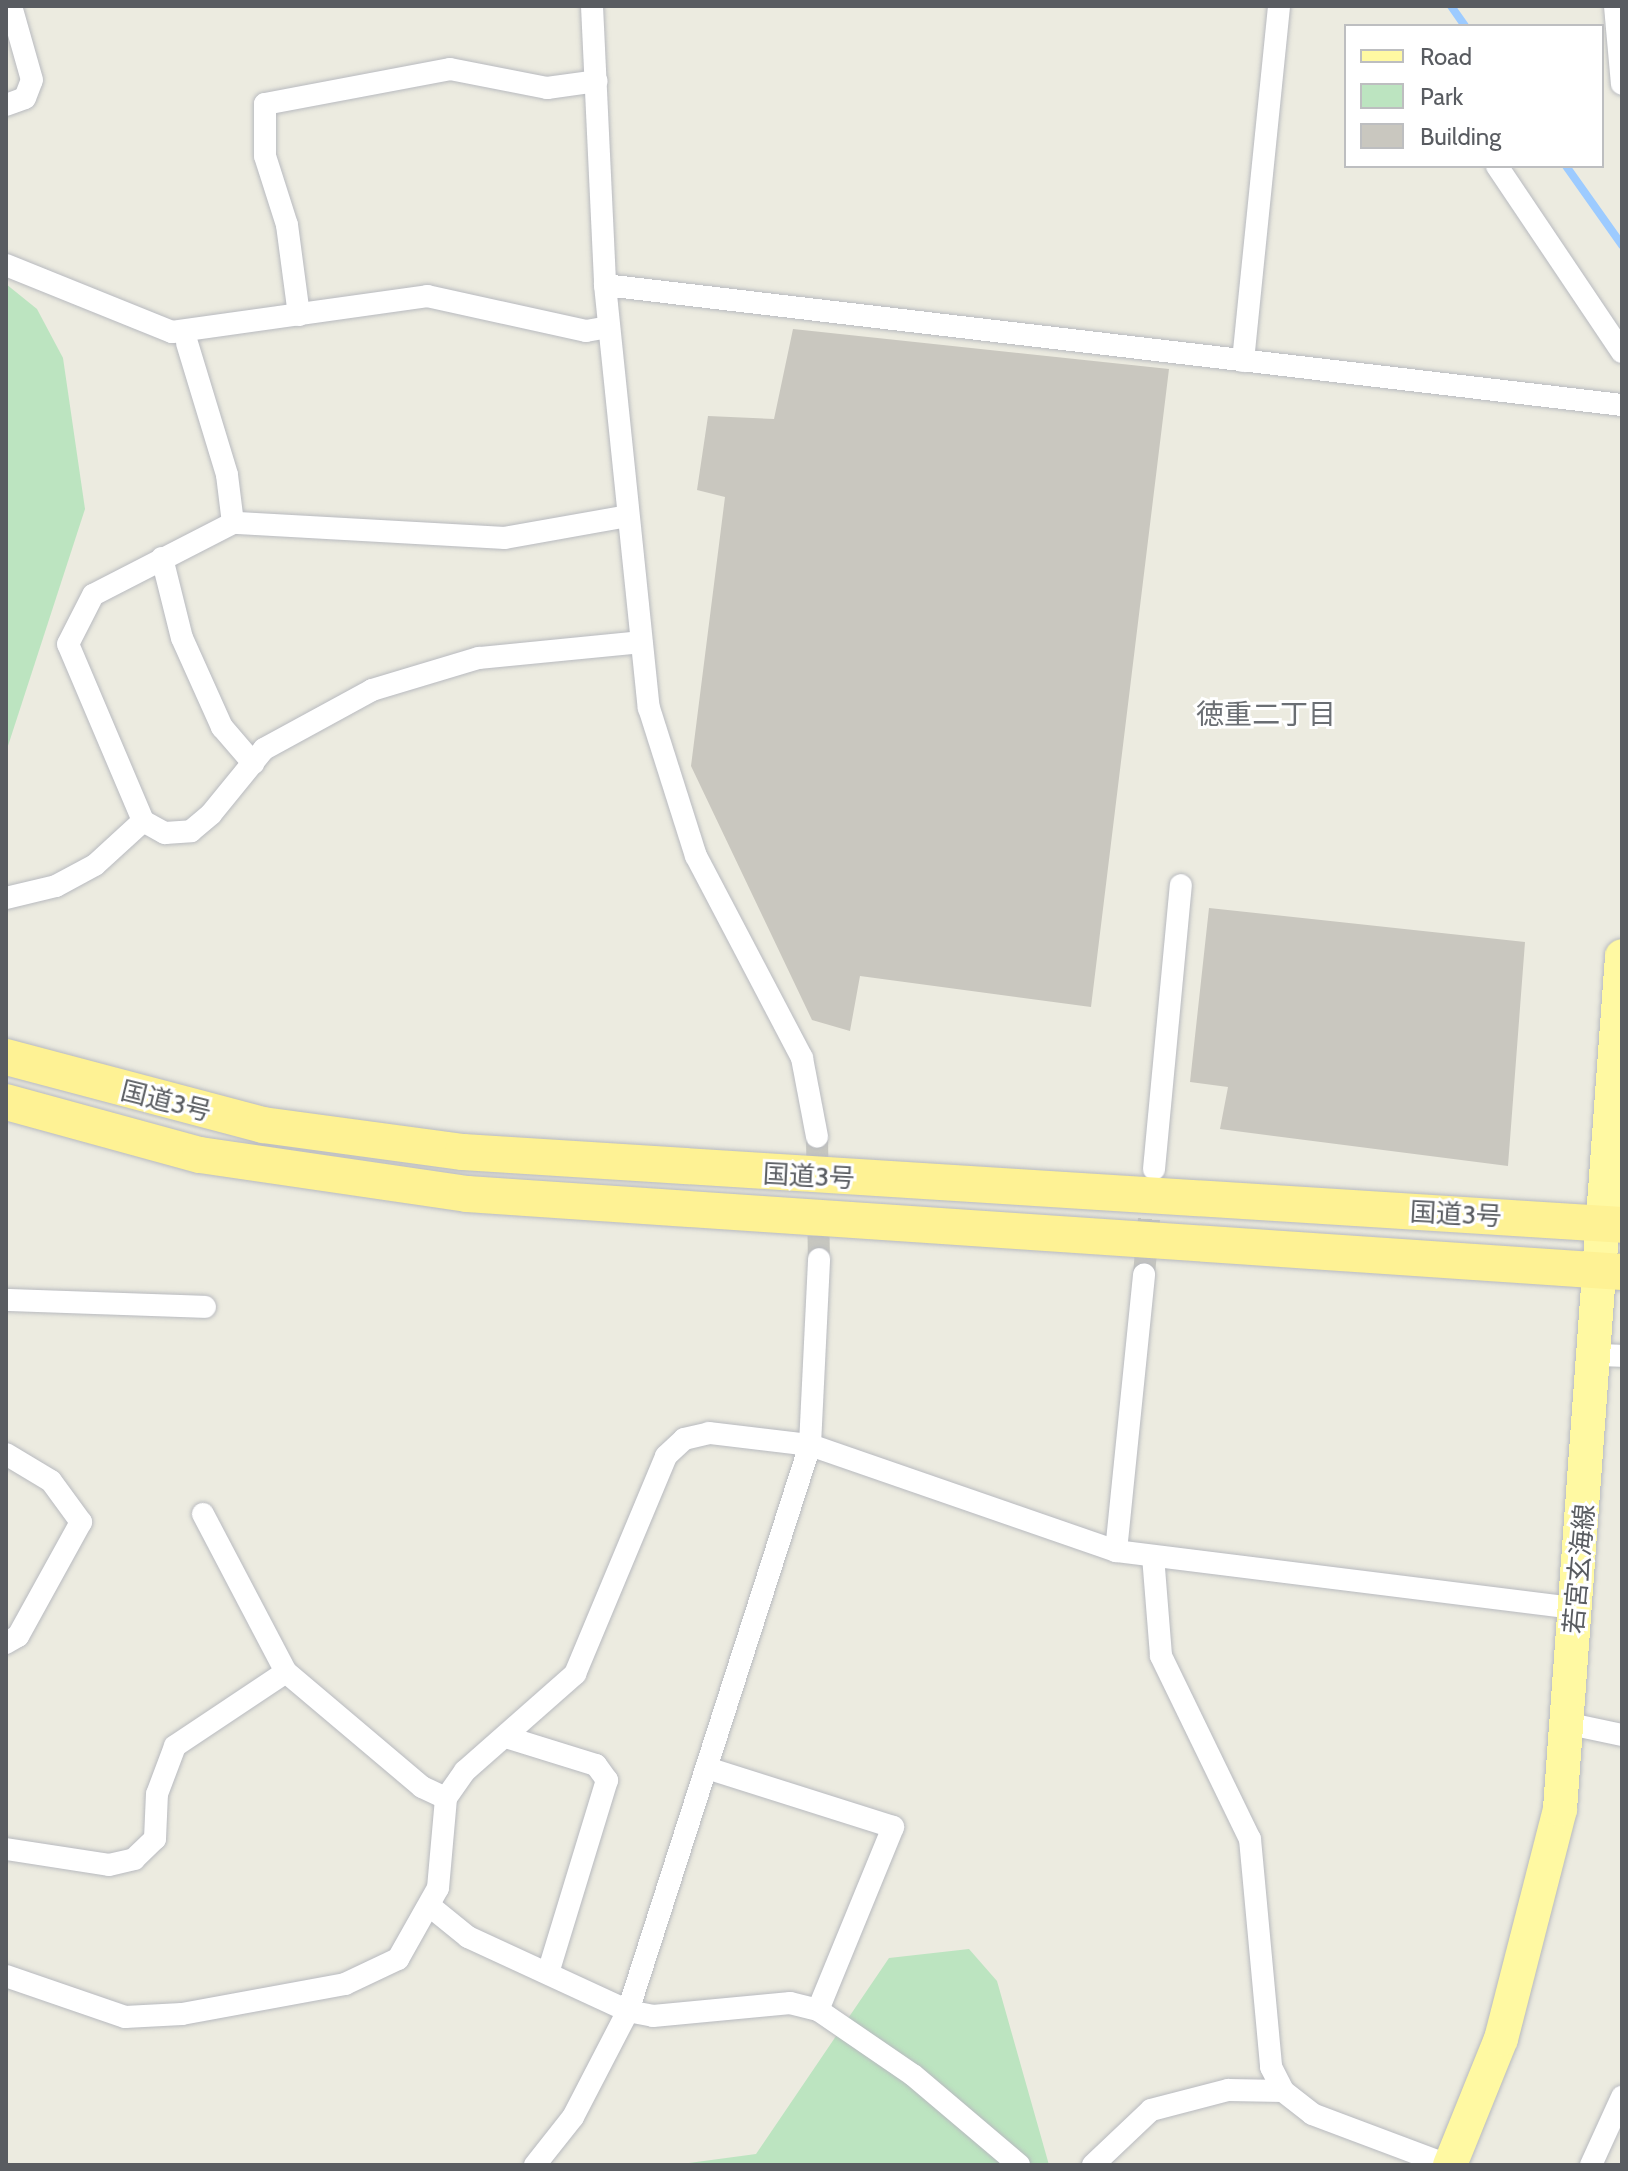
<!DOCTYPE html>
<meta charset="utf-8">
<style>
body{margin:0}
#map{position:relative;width:1628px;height:2171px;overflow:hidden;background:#ecebe0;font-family:Cabin,"Noto Sans JP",sans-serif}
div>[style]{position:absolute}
.green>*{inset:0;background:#bce4c0}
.stream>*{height:8px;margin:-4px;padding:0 4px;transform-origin:4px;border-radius:4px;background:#9dcbff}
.building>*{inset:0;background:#c9c7bf}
.minor-tunnel>*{height:22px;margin-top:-11px;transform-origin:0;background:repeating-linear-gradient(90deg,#c7c7c0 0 22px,transparent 0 33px)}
.roads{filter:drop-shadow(0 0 2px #b8babf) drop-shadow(0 0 2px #b8babf)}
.minor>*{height:22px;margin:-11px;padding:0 11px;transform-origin:11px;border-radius:11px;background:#fff}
.primary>*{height:34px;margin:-17px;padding:0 17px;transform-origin:17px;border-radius:17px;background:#fff9a2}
.trunk>*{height:36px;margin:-18px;padding:0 18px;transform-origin:18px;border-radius:18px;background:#fef294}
span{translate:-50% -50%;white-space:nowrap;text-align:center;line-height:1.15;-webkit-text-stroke:6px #fff;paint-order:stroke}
.street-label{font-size:26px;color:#595c61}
.neighbourhood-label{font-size:28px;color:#6a6e73}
.frame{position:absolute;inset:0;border:8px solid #595c61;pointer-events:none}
.legend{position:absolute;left:1344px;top:24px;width:260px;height:144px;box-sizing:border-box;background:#fff;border:2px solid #bdbec0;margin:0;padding:10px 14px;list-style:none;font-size:24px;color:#595c61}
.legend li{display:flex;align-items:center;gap:16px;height:40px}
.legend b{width:40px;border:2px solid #bdbec0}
</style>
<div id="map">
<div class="green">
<div style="clip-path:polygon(6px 284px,37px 309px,63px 358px,85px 509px,6px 752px)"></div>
<div style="clip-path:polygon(969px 1949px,997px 1981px,1049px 2165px,674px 2165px,756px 2154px,889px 1958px)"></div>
</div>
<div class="stream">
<div style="left:1451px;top:6px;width:24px;rotate:55deg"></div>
<div style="left:1566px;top:166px;width:97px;rotate:54.7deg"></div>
</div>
<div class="building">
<div style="clip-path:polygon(793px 329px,1169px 369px,1091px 1007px,860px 976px,850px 1031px,812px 1020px,691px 766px,725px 497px,697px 490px,708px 416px,774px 419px)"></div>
<div style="clip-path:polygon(1209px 908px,1525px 942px,1508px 1166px,1220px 1129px,1228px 1087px,1190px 1082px)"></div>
</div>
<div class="minor-tunnel">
<div style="left:817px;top:1137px;width:122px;rotate:89.1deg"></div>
<div style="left:1144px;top:1274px;width:88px;rotate:-84.8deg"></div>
</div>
<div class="roads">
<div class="minor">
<div style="left:592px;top:6px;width:279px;rotate:87.3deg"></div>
<div style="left:605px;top:285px;width:425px;rotate:84.1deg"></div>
<div style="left:649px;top:708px;width:155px;rotate:72.4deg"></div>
<div style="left:696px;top:856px;width:228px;rotate:62.3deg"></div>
<div style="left:802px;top:1058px;width:80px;rotate:79.2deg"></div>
<div style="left:1615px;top:6px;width:78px;rotate:84.9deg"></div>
<div style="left:6px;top:105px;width:20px;rotate:-20deg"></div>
<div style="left:25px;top:98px;width:19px;rotate:-69deg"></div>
<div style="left:32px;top:80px;width:77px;rotate:-105.8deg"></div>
<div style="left:1497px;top:166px;width:224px;rotate:56.1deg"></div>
<div style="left:6px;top:265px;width:179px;rotate:22deg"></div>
<div style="left:172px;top:332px;width:258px;rotate:-8deg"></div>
<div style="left:427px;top:296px;width:163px;rotate:12.4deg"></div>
<div style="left:586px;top:331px;width:23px;rotate:-10deg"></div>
<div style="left:605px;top:285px;width:1024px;rotate:6.73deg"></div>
<div style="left:299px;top:315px;width:91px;rotate:-97.6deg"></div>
<div style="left:287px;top:225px;width:72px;rotate:-107.7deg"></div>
<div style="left:265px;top:156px;width:52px;rotate:-90deg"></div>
<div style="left:265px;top:104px;width:188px;rotate:-10.7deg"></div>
<div style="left:450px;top:69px;width:99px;rotate:11.1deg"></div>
<div style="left:547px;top:88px;width:50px;rotate:-8deg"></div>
<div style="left:187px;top:343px;width:138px;rotate:73.1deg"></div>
<div style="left:227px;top:475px;width:48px;rotate:82.9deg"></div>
<div style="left:1243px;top:361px;width:357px;rotate:-84.2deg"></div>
<div style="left:628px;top:516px;width:125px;rotate:169.9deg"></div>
<div style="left:505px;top:538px;width:272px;rotate:-176.8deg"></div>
<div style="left:233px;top:523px;width:157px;rotate:152.8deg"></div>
<div style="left:93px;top:595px;width:55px;rotate:117deg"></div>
<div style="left:68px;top:644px;width:192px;rotate:67deg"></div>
<div style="left:143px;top:821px;width:25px;rotate:29deg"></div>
<div style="left:165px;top:833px;width:26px;rotate:-4deg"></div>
<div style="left:191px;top:831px;width:26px;rotate:-40deg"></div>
<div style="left:211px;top:814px;width:84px;rotate:-50.8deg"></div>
<div style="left:264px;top:749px;width:123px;rotate:-28.6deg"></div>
<div style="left:372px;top:690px;width:112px;rotate:-16.7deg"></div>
<div style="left:479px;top:658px;width:163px;rotate:-5.6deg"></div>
<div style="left:162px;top:558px;width:82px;rotate:76deg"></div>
<div style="left:182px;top:638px;width:98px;rotate:65.8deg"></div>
<div style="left:222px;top:727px;width:48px;rotate:49.3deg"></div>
<div style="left:6px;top:898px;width:51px;rotate:-13.5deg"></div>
<div style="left:56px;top:886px;width:44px;rotate:-28.3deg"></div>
<div style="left:95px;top:865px;width:65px;rotate:-42.5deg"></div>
<div style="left:1154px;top:1169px;width:285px;rotate:-84.6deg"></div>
<div style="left:6px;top:1300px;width:199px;rotate:2deg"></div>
<div style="left:1598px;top:1355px;width:24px;rotate:2deg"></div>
<div style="left:6px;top:1454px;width:52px;rotate:31deg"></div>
<div style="left:51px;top:1481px;width:51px;rotate:53.8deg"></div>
<div style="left:81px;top:1522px;width:130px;rotate:118.9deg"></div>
<div style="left:18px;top:1636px;width:14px;rotate:150deg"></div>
<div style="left:203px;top:1514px;width:178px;rotate:62.3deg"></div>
<div style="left:286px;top:1672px;width:178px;rotate:40.2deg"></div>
<div style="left:422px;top:1787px;width:26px;rotate:25deg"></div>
<div style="left:1116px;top:1551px;width:278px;rotate:-84.2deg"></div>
<div style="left:1153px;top:1556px;width:100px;rotate:85.4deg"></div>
<div style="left:1161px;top:1656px;width:203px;rotate:64.1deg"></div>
<div style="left:1250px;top:1839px;width:229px;rotate:84.7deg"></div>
<div style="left:1271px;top:2067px;width:27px;rotate:63deg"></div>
<div style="left:1283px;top:2091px;width:37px;rotate:38deg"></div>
<div style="left:1312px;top:2114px;width:145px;rotate:20.6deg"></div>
<div style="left:1570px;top:1724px;width:53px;rotate:11.9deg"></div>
<div style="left:509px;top:1738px;width:91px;rotate:17.2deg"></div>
<div style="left:596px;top:1765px;width:19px;rotate:54deg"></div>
<div style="left:607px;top:1780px;width:202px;rotate:107deg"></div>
<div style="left:6px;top:1849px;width:104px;rotate:8.8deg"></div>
<div style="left:109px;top:1865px;width:26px;rotate:-13deg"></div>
<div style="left:134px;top:1859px;width:29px;rotate:-44deg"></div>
<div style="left:155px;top:1839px;width:45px;rotate:-87.5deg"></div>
<div style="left:157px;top:1794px;width:51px;rotate:-69.4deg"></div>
<div style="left:175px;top:1746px;width:133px;rotate:-33.7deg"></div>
<div style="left:431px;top:1907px;width:48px;rotate:39deg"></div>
<div style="left:468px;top:1937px;width:176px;rotate:24.8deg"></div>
<div style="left:628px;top:2011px;width:25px;rotate:11deg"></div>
<div style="left:653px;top:2016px;width:138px;rotate:-5.4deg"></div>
<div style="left:790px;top:2003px;width:29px;rotate:14deg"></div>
<div style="left:818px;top:2010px;width:198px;rotate:-67.7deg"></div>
<div style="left:893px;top:1827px;width:195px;rotate:-162.4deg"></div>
<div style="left:6px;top:1976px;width:126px;rotate:19deg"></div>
<div style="left:125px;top:2017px;width:57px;rotate:-3deg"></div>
<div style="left:182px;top:2014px;width:166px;rotate:-10.4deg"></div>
<div style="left:345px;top:1984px;width:59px;rotate:-25.3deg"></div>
<div style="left:398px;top:1959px;width:81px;rotate:-60.6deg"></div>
<div style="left:438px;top:1888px;width:90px;rotate:-84.9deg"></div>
<div style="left:446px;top:1798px;width:33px;rotate:-55deg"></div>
<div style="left:465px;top:1771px;width:147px;rotate:-41.4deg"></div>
<div style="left:575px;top:1674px;width:236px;rotate:-67.3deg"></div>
<div style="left:666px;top:1456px;width:25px;rotate:-43deg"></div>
<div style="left:684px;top:1439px;width:26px;rotate:-13deg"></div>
<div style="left:709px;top:1433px;width:102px;rotate:6.8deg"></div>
<div style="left:810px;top:1445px;width:324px;rotate:19.1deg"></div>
<div style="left:1116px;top:1551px;width:463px;rotate:7.1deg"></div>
<div style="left:818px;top:2010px;width:115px;rotate:34.4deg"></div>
<div style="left:913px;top:2075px;width:139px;rotate:40.3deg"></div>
<div style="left:535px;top:2165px;width:61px;rotate:-51.6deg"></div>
<div style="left:573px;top:2117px;width:119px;rotate:-62.6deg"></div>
<div style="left:628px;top:2011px;width:595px;rotate:-72.17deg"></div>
<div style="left:810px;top:1445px;width:186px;rotate:-87.2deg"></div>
<div style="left:1093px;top:2165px;width:80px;rotate:-43.5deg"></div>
<div style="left:1151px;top:2110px;width:80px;rotate:-14.6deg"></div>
<div style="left:1228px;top:2090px;width:55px;rotate:1deg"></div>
<div style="left:1591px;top:2165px;width:75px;rotate:-65.5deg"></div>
</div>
<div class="primary">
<div style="left:1450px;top:2165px;width:136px;rotate:-68deg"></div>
<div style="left:1501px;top:2039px;width:237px;rotate:-75.6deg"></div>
<div style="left:1560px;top:1809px;width:855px;rotate:-85.84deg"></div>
</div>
<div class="trunk">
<div style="left:6px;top:1057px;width:266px;rotate:14.8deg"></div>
<div style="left:263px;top:1125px;width:202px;rotate:7.7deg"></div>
<div style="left:463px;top:1152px;width:1161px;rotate:3.6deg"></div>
<div style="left:6px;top:1102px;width:201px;rotate:15.3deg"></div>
<div style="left:200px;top:1155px;width:270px;rotate:8.3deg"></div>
<div style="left:467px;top:1194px;width:1158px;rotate:3.86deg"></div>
</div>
</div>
<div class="street-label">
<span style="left:166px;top:1102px;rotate:14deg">国道3号</span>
<span style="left:809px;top:1177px;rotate:3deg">国道3号</span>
<span style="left:1456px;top:1215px;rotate:3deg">国道3号</span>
<span style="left:1580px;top:1569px;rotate:-85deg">若宮玄海線</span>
</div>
<div class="neighbourhood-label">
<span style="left:1266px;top:714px">徳重二丁目</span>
</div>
<div class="frame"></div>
<ul class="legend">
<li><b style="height:10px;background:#fff9a2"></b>Road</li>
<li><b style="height:22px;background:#bce4c0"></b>Park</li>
<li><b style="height:22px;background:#c9c7bf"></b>Building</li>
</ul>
</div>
